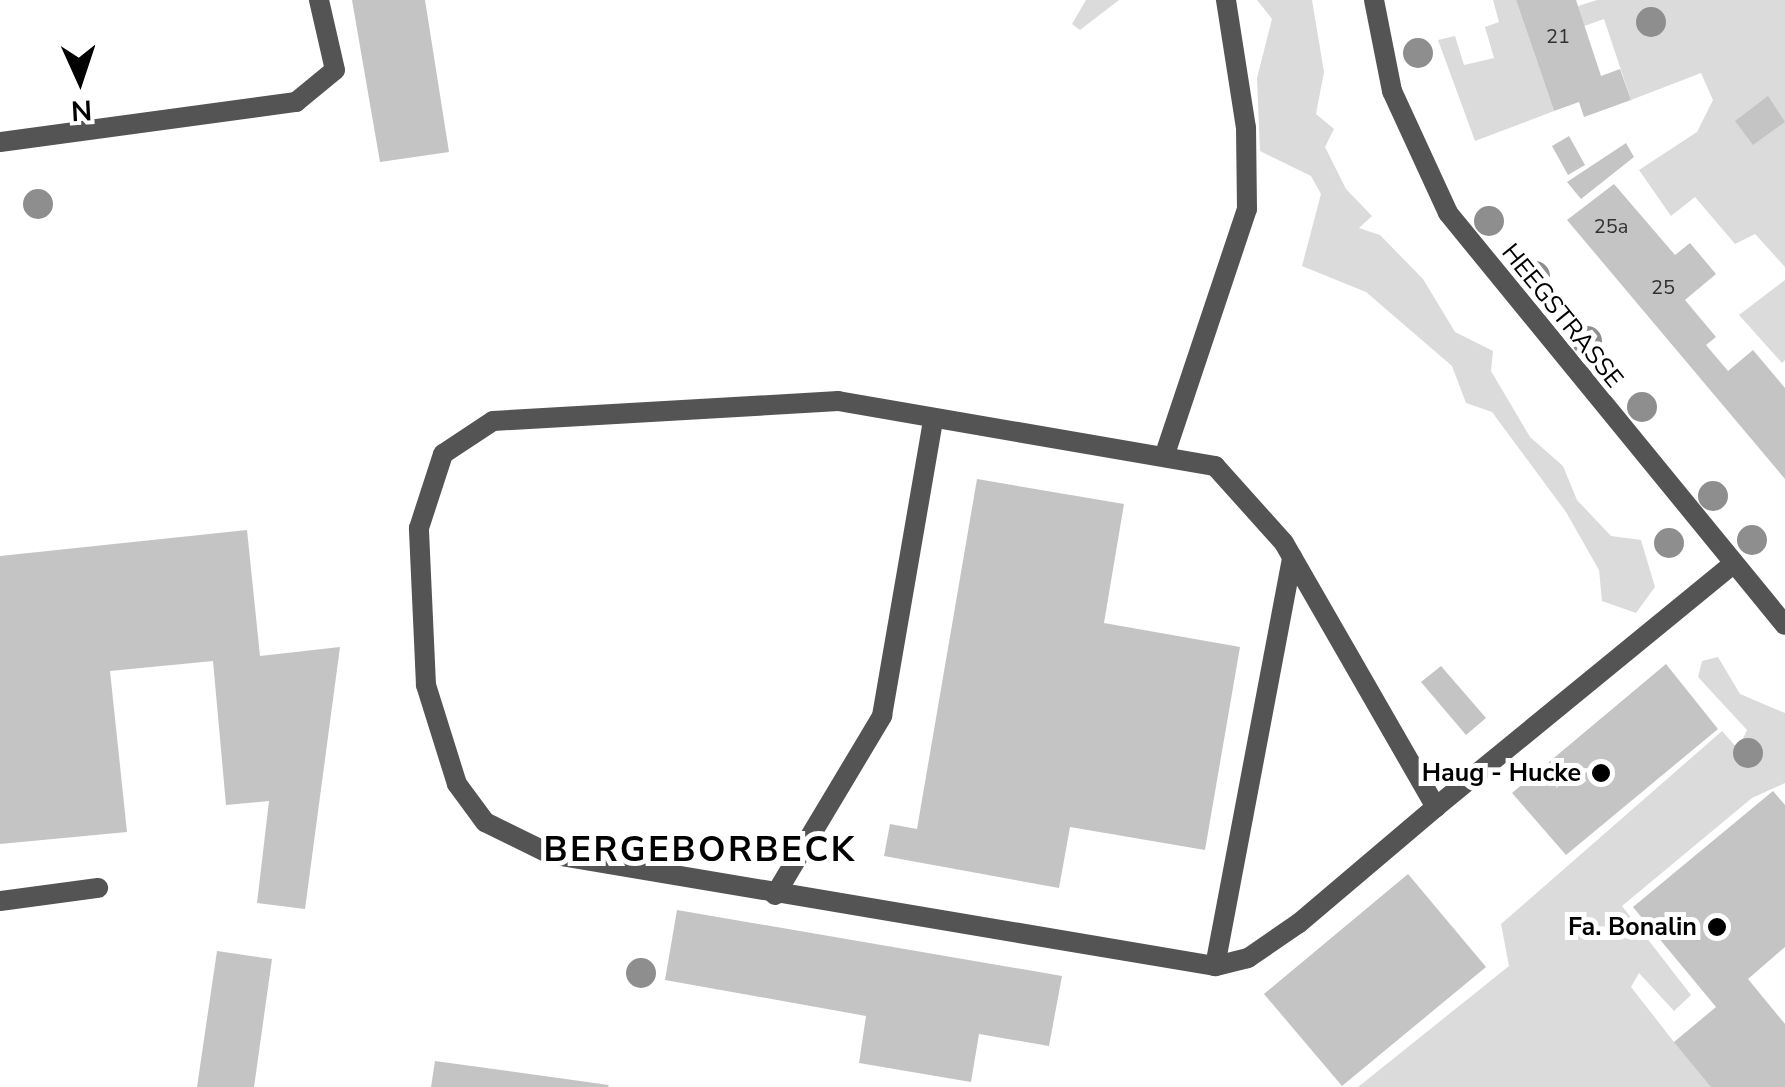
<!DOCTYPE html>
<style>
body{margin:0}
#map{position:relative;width:1785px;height:1087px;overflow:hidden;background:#fff;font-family:"Nunito Sans",sans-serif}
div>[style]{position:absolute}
.green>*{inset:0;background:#dbdbdb}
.building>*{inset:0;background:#c4c4c4}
.service>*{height:20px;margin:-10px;padding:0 10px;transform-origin:10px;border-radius:10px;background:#545454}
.tertiary>*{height:20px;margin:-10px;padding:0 10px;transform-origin:10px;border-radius:10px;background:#545454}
.trees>*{width:30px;height:30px;margin:-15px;border-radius:50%;background:#8e8e8e}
.dots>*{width:28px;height:28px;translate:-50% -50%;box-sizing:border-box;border:5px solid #fff;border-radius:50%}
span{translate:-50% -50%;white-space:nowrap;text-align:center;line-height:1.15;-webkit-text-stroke:10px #fff;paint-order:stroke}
.number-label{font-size:20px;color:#313131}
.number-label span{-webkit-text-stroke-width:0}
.street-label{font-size:25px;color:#000}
.poi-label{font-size:25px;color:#000;font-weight:700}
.right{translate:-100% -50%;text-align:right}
.district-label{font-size:35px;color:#000;font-weight:700;letter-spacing:2.5px}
.north{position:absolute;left:30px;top:30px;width:100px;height:100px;-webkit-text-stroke:8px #fff;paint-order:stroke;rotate:177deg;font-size:28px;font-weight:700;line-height:40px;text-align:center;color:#000}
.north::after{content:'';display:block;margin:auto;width:35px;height:45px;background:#000;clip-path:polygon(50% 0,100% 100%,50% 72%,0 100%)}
</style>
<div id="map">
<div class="green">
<div style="clip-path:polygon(1086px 0,1119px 0,1080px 30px,1072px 24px)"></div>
<div style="clip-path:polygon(1257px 0,1312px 0,1324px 72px,1316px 114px,1334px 129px,1325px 147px,1346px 189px,1372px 216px,1359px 228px,1380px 235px,1423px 279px,1455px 332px,1493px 351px,1491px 371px,1530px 437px,1563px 466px,1577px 500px,1611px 536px,1641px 540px,1655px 587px,1636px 613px,1602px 601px,1599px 570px,1566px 512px,1492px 412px,1466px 403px,1452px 366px,1366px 292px,1302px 266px,1321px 194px,1311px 176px,1260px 151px,1257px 78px,1272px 19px)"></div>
<div style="clip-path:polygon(1493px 0,1516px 0,1554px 111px,1475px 141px,1438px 40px,1455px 36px,1464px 65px,1494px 58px,1485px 27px,1499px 22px)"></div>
<div style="clip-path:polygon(1597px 0,1785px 0,1785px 267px,1755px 234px,1735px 244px,1695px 197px,1671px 216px,1639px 170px,1697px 132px,1713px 100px,1701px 73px,1631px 100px,1604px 19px,1584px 26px,1578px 6px)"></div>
<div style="clip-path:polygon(1785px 280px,1785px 360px,1782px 363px,1739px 315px)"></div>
<div style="clip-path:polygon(1718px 657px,1740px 694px,1785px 713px,1785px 783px,1752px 798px,1622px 906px,1691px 995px,1674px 1011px,1639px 973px,1631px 987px,1674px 1042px,1693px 1049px,1711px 1087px,1358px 1087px,1509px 966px,1501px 924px,1722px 731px,1738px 749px,1747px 730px,1698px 677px,1702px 661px)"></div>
</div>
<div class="building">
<div style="clip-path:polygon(352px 0,425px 0,449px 152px,380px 162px)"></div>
<div style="clip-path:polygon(1516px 0,1576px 0,1601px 76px,1620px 69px,1631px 100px,1584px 117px,1579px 102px,1554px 111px)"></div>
<div style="clip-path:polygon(1768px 96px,1785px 122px,1753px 145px,1735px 121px)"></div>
<div style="clip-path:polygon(1569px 136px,1585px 165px,1568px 175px,1552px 146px)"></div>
<div style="clip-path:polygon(1626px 143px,1634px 157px,1581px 199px,1567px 182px)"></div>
<div style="clip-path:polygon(1614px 184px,1675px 255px,1690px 243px,1716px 274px,1685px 300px,1716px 337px,1706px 345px,1728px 371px,1753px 350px,1785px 388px,1785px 479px,1567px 220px)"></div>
<div style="clip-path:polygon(977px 479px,1124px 504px,1104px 623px,1240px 647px,1205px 850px,1070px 827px,1059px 888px,884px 856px,890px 824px,917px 829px)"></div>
<div style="clip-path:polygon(247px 530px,260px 656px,340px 647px,305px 909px,257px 903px,269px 801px,226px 805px,213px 661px,110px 671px,127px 832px,0 844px,0 556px)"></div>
<div style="clip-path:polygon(1666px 664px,1718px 729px,1566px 855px,1512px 793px)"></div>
<div style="clip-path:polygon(1441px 666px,1486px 718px,1466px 735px,1421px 682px)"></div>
<div style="clip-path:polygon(1773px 791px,1785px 805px,1785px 947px,1748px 979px,1785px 1024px,1785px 1087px,1711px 1087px,1674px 1042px,1716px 1007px,1633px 907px)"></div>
<div style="clip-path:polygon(1408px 874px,1486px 967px,1342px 1086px,1264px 994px)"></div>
<div style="clip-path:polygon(677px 910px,1062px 976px,1049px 1046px,979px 1034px,971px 1082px,859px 1063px,866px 1016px,665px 980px)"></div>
<div style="clip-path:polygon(217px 951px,272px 959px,254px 1087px,197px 1087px)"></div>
<div style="clip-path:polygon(435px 1061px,609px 1085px,608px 1087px,431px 1087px)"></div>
</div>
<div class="service">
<div style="left:0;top:142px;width:299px;rotate:-7.7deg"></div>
<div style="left:296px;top:102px;width:50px;rotate:-39.4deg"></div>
<div style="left:335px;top:70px;width:72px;rotate:-102.9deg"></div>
<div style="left:838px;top:401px;width:383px;rotate:9.8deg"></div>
<div style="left:1215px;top:466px;width:103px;rotate:48.1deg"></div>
<div style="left:1284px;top:543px;width:305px;rotate:60.1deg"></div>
<div style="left:1436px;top:807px;width:180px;rotate:139.7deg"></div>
<div style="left:1299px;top:923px;width:62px;rotate:145.5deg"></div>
<div style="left:1248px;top:958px;width:34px;rotate:166deg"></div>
<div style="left:1215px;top:966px;width:674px;rotate:-170.44deg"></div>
<div style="left:550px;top:854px;width:72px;rotate:-153.8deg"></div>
<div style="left:485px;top:822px;width:47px;rotate:-126.4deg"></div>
<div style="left:457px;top:784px;width:104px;rotate:-107.4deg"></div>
<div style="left:426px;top:685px;width:157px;rotate:-92.6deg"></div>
<div style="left:419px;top:528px;width:78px;rotate:-72deg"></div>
<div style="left:443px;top:454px;width:60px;rotate:-33.4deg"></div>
<div style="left:493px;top:421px;width:346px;rotate:-3.3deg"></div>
<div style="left:1166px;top:451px;width:255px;rotate:-71.5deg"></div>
<div style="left:1247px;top:209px;width:81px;rotate:-90.7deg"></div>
<div style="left:1246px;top:128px;width:130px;rotate:-98.9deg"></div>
<div style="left:1436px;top:807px;width:385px;rotate:-39.3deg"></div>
<div style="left:775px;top:895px;width:209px;rotate:-59.1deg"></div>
<div style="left:882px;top:716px;width:299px;rotate:-80.2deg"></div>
<div style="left:0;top:901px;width:99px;rotate:-7.6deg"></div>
<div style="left:1215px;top:966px;width:416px;rotate:-79.3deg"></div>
</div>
<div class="tertiary">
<div style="left:1374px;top:0;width:93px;rotate:78.8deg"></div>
<div style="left:1392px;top:91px;width:134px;rotate:65.3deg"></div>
<div style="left:1448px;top:213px;width:532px;rotate:50.72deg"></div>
</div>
<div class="trees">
<div style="left:1651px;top:22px"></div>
<div style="left:1418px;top:53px"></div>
<div style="left:38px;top:204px"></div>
<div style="left:1489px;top:221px"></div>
<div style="left:1535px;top:276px"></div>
<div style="left:1587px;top:341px"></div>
<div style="left:1642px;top:407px"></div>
<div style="left:1713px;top:496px"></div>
<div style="left:1752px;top:540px"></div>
<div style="left:1669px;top:543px"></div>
<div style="left:1748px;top:753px"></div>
<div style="left:641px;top:973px"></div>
</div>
<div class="dots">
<div style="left:1601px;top:773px;background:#000"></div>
<div style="left:1717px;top:927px;background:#000"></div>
</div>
<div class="number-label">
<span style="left:1558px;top:36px">21</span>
<span style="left:1611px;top:226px">25a</span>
<span style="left:1663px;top:287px">25</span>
</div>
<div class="street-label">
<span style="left:1562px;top:316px;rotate:51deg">HEEGSTRASSE</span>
</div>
<div class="poi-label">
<span class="right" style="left:1581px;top:773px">Haug - Hucke</span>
<span class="right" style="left:1697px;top:927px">Fa. Bonalin</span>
</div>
<div class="district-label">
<span style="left:700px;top:850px">BERGEBORBECK</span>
</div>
<div class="north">N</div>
</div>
